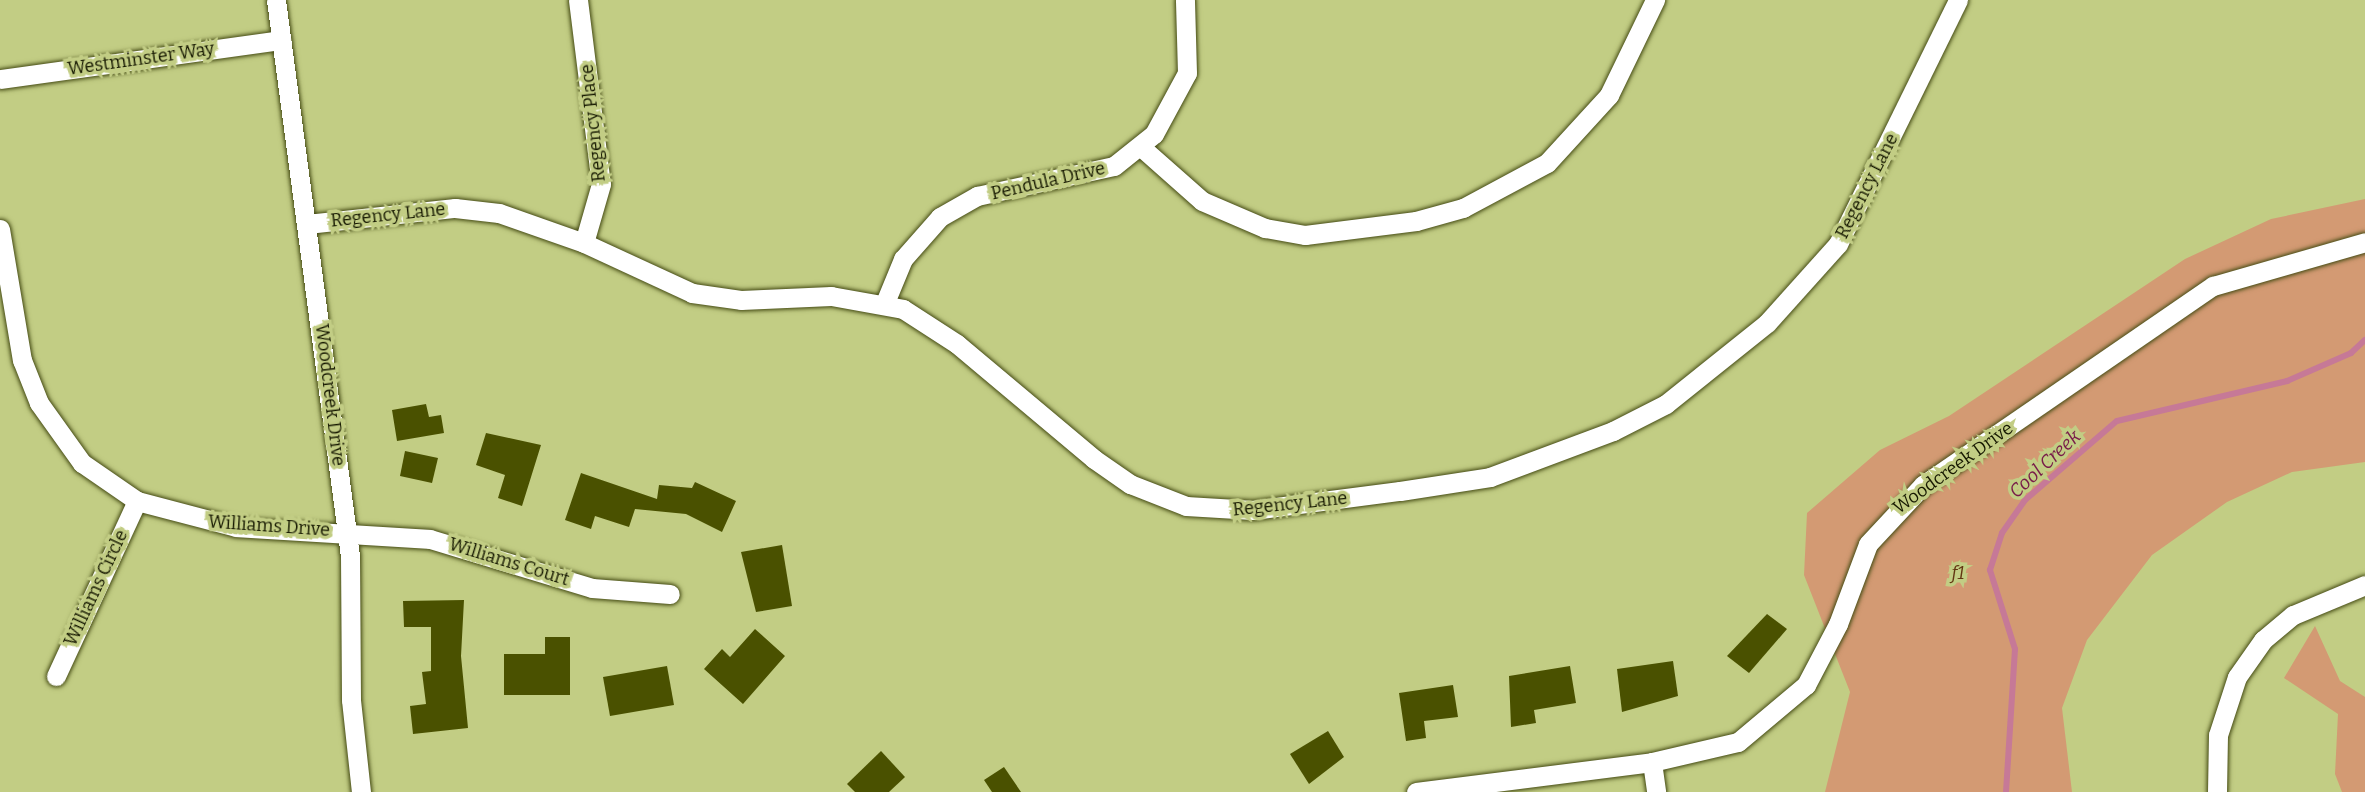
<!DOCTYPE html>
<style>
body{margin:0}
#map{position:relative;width:2365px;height:792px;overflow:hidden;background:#c2cd84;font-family:Bitter,serif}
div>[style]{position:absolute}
.green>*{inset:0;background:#d39a73}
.stream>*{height:6px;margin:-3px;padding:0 3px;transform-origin:3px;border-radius:3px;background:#c67997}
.building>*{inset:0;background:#4a5100}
.roads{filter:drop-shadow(0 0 2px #454b14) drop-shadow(0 0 2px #454b14)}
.street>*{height:19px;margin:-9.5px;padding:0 9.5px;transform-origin:9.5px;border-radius:9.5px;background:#fff}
span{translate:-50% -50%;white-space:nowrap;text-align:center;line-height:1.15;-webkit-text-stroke:7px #c2cd84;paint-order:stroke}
.street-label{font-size:18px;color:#161800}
.park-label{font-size:18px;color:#623512;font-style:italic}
.water-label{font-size:19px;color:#781b49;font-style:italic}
</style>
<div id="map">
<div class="green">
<div style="clip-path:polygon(2365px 199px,2365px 462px,2292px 472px,2227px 502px,2152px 555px,2087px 640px,2062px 708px,2072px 792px,1825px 792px,1850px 692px,1804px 575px,1807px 513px,1880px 450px,1949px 416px,2185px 259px,2271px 219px)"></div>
<div style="clip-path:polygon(2315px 626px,2340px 681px,2365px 697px,2365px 792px,2342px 792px,2335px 774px,2338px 714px,2284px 678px)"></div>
</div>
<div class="stream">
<div style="left:2006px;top:792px;width:143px;rotate:-86.4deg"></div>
<div style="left:2015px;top:649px;width:83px;rotate:-107.6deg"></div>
<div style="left:1990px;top:570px;width:39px;rotate:-72deg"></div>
<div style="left:2002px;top:533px;width:40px;rotate:-55.1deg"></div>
<div style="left:2025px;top:500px;width:121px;rotate:-40.7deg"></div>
<div style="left:2117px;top:421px;width:175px;rotate:-13.2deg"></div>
<div style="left:2287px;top:381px;width:70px;rotate:-23.6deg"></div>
<div style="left:2351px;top:353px;width:19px;rotate:-43deg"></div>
</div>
<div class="building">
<div style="clip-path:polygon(426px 404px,429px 417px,441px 415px,444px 433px,397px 441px,392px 410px)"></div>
<div style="clip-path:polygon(486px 433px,541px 445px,522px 506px,498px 498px,505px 475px,476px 465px)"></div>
<div style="clip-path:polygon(405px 451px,438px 458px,432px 483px,400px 476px)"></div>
<div style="clip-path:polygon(581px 473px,657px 499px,659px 485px,692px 488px,695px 482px,736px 501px,722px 532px,686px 514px,635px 509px,629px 527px,595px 516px,591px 529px,565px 520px)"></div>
<div style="clip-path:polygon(782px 545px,792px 606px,756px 612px,741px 552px)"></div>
<div style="clip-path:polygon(464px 600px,461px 656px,468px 728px,413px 734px,410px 706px,426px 704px,422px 672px,431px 671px,431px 627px,404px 627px,403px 601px)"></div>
<div style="clip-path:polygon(1767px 614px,1787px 629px,1749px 673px,1727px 656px)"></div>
<div style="clip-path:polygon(755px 629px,785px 656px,743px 704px,704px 669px,722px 649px,730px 657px)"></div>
<div style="clip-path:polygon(545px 637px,570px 637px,570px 695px,504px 695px,504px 654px,545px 654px)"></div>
<div style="clip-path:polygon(1673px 661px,1678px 696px,1622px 712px,1617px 669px)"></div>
<div style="clip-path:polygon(667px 666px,674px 705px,610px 716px,603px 677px)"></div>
<div style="clip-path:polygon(1570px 666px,1576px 703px,1534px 710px,1536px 723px,1511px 727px,1509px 676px)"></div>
<div style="clip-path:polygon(1453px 685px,1458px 717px,1424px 721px,1426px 738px,1406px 741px,1399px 693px)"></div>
<div style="clip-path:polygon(1328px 731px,1344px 757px,1309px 784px,1290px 754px)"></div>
<div style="clip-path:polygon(881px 751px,905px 777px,889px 792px,855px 792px,847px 784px)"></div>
<div style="clip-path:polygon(1004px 767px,1021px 792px,992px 792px,984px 780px)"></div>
</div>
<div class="roads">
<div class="street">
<div style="left:276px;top:0;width:561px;rotate:82.42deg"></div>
<div style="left:350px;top:556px;width:144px;rotate:89.6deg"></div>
<div style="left:351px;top:700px;width:93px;rotate:83.8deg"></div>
<div style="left:578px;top:0;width:185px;rotate:82.9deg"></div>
<div style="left:601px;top:184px;width:61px;rotate:106.1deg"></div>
<div style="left:0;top:79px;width:284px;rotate:-7.9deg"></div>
<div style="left:1141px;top:147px;width:81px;rotate:41.5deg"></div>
<div style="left:1202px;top:201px;width:69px;rotate:23.2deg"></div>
<div style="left:1265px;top:228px;width:41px;rotate:9.9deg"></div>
<div style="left:1305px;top:235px;width:112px;rotate:-7.2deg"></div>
<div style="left:1416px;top:221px;width:49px;rotate:-15.5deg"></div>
<div style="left:1463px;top:208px;width:95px;rotate:-28.2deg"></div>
<div style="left:1547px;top:163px;width:92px;rotate:-47.6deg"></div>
<div style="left:1609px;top:95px;width:106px;rotate:-64.2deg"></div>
<div style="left:307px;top:224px;width:149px;rotate:-6.2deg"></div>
<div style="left:455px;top:208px;width:44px;rotate:6.5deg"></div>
<div style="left:499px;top:213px;width:90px;rotate:19.4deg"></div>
<div style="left:584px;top:243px;width:119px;rotate:24.8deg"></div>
<div style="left:692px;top:293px;width:49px;rotate:8.1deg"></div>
<div style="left:741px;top:300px;width:90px;rotate:-2.5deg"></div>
<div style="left:831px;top:296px;width:73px;rotate:10.2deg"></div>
<div style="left:903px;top:309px;width:64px;rotate:32.9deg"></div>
<div style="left:957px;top:344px;width:179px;rotate:40deg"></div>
<div style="left:1094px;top:459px;width:44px;rotate:34.8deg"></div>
<div style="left:1130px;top:484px;width:60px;rotate:21.4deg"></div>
<div style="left:1186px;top:506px;width:67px;rotate:3.4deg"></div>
<div style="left:1253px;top:510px;width:148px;rotate:-7.4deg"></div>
<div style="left:1400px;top:491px;width:91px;rotate:-8.8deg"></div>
<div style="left:1490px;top:477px;width:131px;rotate:-20.5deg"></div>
<div style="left:1613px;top:431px;width:59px;rotate:-27deg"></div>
<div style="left:1666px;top:404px;width:129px;rotate:-38.7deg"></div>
<div style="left:1767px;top:323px;width:106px;rotate:-48.1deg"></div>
<div style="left:1838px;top:244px;width:272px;rotate:-63.8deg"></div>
<div style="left:0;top:229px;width:133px;rotate:80.5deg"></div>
<div style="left:22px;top:360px;width:46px;rotate:68.4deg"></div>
<div style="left:39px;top:403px;width:74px;rotate:54.4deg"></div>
<div style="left:82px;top:463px;width:67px;rotate:34.6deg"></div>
<div style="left:137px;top:501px;width:102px;rotate:14.7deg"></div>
<div style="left:236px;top:527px;width:194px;rotate:3.5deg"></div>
<div style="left:430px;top:539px;width:169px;rotate:16.8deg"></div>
<div style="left:592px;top:588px;width:78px;rotate:4.4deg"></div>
<div style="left:884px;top:305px;width:50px;rotate:-67.6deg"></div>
<div style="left:903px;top:259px;width:56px;rotate:-48.6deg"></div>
<div style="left:940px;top:217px;width:43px;rotate:-29.6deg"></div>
<div style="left:977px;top:196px;width:140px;rotate:-12.4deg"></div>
<div style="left:1114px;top:166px;width:51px;rotate:-38.7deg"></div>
<div style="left:1154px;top:134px;width:69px;rotate:-61.6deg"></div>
<div style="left:1187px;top:73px;width:73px;rotate:-91.6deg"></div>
<div style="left:56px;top:676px;width:193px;rotate:-65.2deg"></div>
<div style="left:1652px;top:762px;width:30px;rotate:82deg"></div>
<div style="left:1416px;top:792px;width:238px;rotate:-7.2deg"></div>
<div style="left:1652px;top:762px;width:88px;rotate:-13.1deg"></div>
<div style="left:1738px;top:742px;width:89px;rotate:-40deg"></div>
<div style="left:1806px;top:685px;width:69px;rotate:-62.3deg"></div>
<div style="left:1838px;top:624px;width:85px;rotate:-69.4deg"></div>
<div style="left:1868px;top:544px;width:81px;rotate:-47deg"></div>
<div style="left:1923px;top:485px;width:352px;rotate:-34.5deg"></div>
<div style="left:2213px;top:286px;width:158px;rotate:-16.1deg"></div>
<div style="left:2217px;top:792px;width:57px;rotate:-89deg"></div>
<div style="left:2218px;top:735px;width:61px;rotate:-71.9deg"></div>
<div style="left:2237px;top:677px;width:45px;rotate:-54.9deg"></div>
<div style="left:2263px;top:640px;width:39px;rotate:-40deg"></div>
<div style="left:2293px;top:615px;width:78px;rotate:-22.6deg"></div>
</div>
</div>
<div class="street-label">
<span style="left:141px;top:59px;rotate:-8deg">Westminster Way</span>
<span style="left:593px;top:123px;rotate:-96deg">Regency Place</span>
<span style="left:1048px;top:181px;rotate:-13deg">Pendula Drive</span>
<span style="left:1867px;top:186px;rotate:-63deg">Regency Lane</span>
<span style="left:388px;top:215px;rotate:-6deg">Regency Lane</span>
<span style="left:330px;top:395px;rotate:83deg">Woodcreek Drive</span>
<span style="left:1953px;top:468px;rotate:-36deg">Woodcreek Drive</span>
<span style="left:1290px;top:504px;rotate:-6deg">Regency Lane</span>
<span style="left:269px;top:526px;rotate:4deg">Williams Drive</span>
<span style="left:509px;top:562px;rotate:17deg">Williams Court</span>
<span style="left:96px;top:588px;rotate:-65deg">Williams Circle</span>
</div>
<div class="park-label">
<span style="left:1958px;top:573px">f1</span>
</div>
<div class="water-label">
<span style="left:2045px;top:464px;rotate:-43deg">Cool Creek</span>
</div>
</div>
